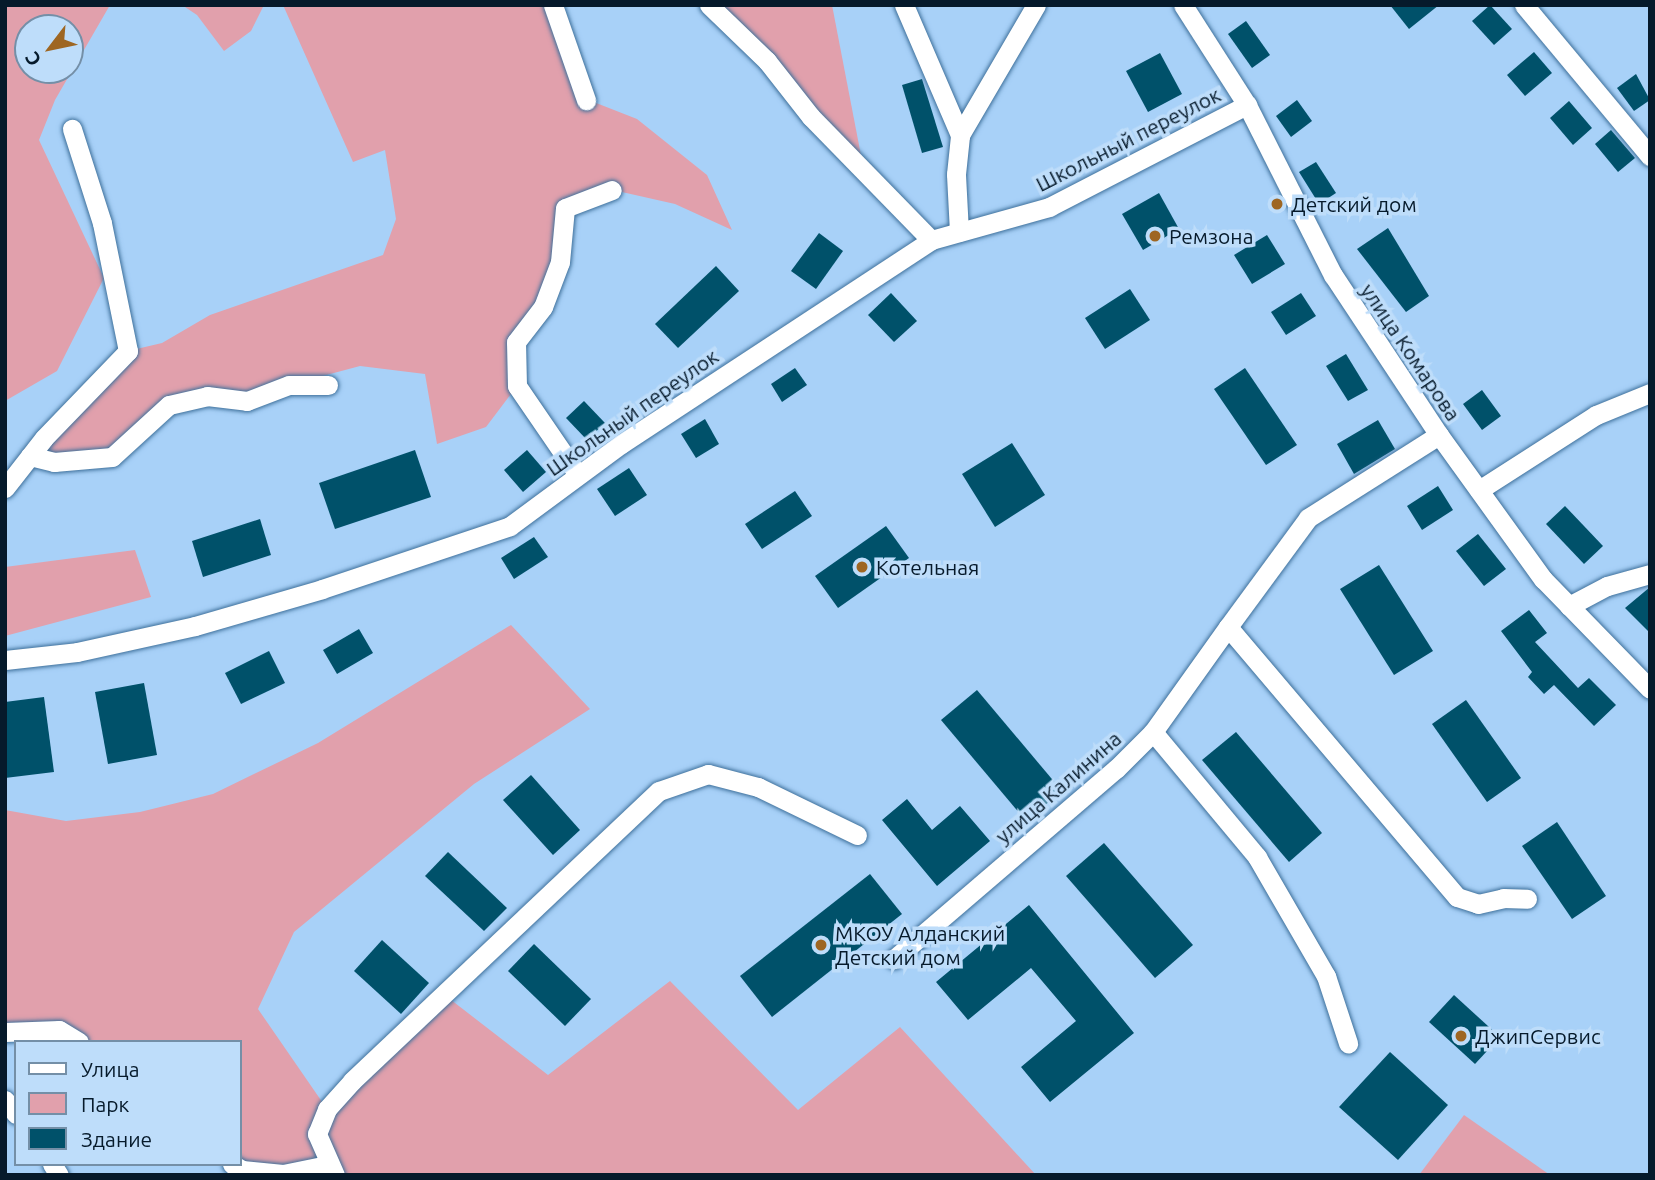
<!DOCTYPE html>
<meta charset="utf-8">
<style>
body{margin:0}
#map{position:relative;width:1655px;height:1180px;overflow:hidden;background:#a8d1f8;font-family:Ubuntu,sans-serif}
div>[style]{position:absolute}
.green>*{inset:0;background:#e1a0ac}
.building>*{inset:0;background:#00516a}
.roads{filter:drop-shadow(0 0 2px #3e709b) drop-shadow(0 0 2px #3e709b)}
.minor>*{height:19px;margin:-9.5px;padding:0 9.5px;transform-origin:9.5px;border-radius:9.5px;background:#fff}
.dots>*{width:19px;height:19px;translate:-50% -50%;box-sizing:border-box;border:4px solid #beddfa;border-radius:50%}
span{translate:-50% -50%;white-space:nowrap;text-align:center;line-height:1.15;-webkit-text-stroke:7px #beddfa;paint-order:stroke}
.street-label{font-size:21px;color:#061a2b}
.poi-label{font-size:21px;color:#061a2b}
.left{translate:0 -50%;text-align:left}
.frame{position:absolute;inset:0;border:7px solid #061a2b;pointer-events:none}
.legend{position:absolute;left:14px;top:1040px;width:228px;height:126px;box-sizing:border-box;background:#beddfa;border:2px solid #748fa7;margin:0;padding:9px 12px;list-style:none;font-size:21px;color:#061a2b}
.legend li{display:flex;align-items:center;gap:14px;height:35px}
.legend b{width:35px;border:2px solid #748fa7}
.north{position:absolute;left:14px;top:14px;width:70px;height:70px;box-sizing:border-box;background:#beddfa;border:2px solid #748fa7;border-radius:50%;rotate:238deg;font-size:19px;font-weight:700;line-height:28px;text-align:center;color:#061a2b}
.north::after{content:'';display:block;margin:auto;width:24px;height:32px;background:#9e6622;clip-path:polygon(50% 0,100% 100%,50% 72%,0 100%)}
</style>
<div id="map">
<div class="green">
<div style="clip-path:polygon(evenodd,5px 5px,110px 5px,55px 100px,39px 140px,104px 278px,57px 371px,5px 401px,5px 5px,28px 28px,70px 28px,70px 70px,28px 70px,28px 28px)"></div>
<div style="clip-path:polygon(182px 5px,264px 5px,251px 31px,224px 51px,197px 15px)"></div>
<div style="clip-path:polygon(283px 5px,553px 5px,586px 99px,637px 119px,707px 175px,732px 230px,675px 204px,613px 190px,565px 208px,560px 262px,516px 342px,517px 386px,486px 427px,437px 444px,425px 374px,360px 366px,289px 385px,169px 405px,112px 457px,30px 456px,128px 351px,162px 343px,210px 315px,383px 255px,396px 219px,385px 150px,353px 162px)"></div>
<div style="clip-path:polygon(709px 5px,832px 5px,864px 171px)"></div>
<div style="clip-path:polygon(135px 550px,151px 597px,5px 636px,5px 567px)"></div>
<div style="clip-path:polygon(511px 625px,590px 709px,474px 784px,294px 932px,258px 1009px,327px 1109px,446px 996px,548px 1075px,670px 981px,798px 1110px,900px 1027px,1036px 1175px,335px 1175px,240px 1164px,240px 1042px,79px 1042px,5px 1032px,5px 810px,66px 821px,140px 812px,213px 794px,318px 743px)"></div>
<div style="clip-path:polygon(1464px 1115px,1550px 1175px,1419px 1175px)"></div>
</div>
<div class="building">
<div style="clip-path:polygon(1390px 5px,1439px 5px,1409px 29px)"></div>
<div style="clip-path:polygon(1490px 5px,1512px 29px,1494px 45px,1472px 21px)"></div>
<div style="clip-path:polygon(1246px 21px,1270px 55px,1252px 68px,1228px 34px)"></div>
<div style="clip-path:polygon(1534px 52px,1552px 73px,1525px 96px,1507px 75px)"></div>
<div style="clip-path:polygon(1160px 53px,1182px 94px,1148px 112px,1126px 71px)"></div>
<div style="clip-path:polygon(1636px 74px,1650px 100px,1634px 111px,1617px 88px)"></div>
<div style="clip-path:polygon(922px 79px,943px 147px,922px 153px,902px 85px)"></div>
<div style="clip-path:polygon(1297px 100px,1312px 121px,1291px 137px,1276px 116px)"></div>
<div style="clip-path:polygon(1569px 101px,1592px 128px,1573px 145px,1550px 118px)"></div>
<div style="clip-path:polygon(1611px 130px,1635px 158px,1618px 172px,1595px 144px)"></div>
<div style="clip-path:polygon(1316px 162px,1336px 193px,1319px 204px,1299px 172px)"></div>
<div style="clip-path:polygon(1159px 193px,1179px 229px,1143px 250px,1122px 214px)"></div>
<div style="clip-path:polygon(1388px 228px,1429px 296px,1406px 312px,1357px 249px)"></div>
<div style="clip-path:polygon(819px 233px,843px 251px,816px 289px,791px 271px)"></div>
<div style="clip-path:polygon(1267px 235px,1285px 264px,1252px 284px,1234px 255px)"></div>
<div style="clip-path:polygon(716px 266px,739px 291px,678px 348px,655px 324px)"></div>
<div style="clip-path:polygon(1130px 289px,1150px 320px,1105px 349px,1085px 318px)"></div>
<div style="clip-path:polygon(891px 293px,917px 321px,894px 342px,868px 315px)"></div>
<div style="clip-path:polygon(1301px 293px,1316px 316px,1286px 335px,1271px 312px)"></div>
<div style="clip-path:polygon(1346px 354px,1368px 390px,1348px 401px,1326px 366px)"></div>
<div style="clip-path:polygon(795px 368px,807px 385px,782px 402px,771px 384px)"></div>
<div style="clip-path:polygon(1245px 368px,1297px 445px,1266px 465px,1214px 389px)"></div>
<div style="clip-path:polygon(1482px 390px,1501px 416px,1482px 430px,1463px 404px)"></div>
<div style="clip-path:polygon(584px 401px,605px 423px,587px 440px,566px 418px)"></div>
<div style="clip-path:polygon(705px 419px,719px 444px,696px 458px,681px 434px)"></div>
<div style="clip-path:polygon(1378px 420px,1395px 449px,1354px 474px,1337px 444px)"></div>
<div style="clip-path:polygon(1012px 443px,1045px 495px,995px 527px,962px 474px)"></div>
<div style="clip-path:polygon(415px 450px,431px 497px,335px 529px,319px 483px)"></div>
<div style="clip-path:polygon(527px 450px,546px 472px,523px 492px,504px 470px)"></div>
<div style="clip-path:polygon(629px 468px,647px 495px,615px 516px,597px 489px)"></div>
<div style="clip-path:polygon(1438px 486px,1453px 510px,1422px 530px,1407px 506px)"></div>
<div style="clip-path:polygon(795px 491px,812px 516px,762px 549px,745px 524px)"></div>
<div style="clip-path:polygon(1565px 506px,1603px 546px,1584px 564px,1546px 524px)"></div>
<div style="clip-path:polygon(260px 519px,271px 555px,203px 577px,192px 541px)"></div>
<div style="clip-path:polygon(886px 526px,909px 558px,838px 608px,815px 576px)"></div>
<div style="clip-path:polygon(1478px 534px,1506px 569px,1484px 586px,1456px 551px)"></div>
<div style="clip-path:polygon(534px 537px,548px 557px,514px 579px,501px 558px)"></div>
<div style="clip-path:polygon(1379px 565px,1433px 651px,1394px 675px,1340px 589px)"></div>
<div style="clip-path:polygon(1650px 587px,1650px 633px,1625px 608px)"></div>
<div style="clip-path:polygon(1529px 610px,1547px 633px,1535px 642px,1578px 688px,1589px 678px,1616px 705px,1594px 726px,1554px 685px,1544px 694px,1528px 677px,1532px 672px,1501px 631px)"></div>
<div style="clip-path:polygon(359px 629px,373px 653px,337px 674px,323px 650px)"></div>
<div style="clip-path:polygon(269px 651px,285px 683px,241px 704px,225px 673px)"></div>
<div style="clip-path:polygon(144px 683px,157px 755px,108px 764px,95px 692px)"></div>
<div style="clip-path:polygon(977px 690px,1062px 791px,1026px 821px,941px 720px)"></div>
<div style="clip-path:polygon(44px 697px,54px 772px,5px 778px,5px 702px)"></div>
<div style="clip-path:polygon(1466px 700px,1521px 778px,1487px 802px,1432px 724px)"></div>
<div style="clip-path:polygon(1236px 732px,1322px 833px,1289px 862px,1202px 760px)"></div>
<div style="clip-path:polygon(531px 775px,580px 830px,553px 855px,503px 800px)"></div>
<div style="clip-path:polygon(907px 799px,932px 830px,960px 806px,990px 841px,937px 886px,882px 820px)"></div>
<div style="clip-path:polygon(1557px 822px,1606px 896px,1572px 919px,1522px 846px)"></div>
<div style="clip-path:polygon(1104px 843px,1193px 945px,1155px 978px,1066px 876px)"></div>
<div style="clip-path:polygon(448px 852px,507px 908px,484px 931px,425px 876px)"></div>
<div style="clip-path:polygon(870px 874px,902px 914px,772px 1017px,740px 976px)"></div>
<div style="clip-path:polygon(1029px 905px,1134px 1033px,1050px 1102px,1021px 1067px,1076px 1021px,1031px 968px,968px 1020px,936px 982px)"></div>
<div style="clip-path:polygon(382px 940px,429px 983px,401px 1014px,354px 971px)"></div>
<div style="clip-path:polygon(534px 944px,591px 999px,565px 1026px,508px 971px)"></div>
<div style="clip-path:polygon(1454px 995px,1500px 1037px,1475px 1064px,1429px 1022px)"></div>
<div style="clip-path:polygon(1390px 1052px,1448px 1105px,1398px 1160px,1339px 1107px)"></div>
</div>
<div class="roads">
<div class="minor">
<div style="left:553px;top:5px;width:101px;rotate:70.8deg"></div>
<div style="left:709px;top:5px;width:81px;rotate:44deg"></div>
<div style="left:767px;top:61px;width:71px;rotate:51.8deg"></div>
<div style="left:811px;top:117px;width:172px;rotate:45.7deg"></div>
<div style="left:904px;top:5px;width:142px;rotate:66.7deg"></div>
<div style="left:1183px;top:5px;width:119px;rotate:57.4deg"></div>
<div style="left:1247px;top:105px;width:191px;rotate:63.2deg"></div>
<div style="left:1333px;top:275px;width:192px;rotate:56.5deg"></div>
<div style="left:1439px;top:435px;width:178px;rotate:54.2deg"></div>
<div style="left:1543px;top:579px;width:153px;rotate:45.8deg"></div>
<div style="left:1524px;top:5px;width:197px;rotate:50.2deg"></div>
<div style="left:959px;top:232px;width:58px;rotate:-93deg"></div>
<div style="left:956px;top:174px;width:39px;rotate:-84deg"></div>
<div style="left:960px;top:135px;width:151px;rotate:-59.7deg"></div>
<div style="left:30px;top:456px;width:25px;rotate:14deg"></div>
<div style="left:54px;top:462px;width:58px;rotate:-4.9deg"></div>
<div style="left:112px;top:457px;width:77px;rotate:-42.4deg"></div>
<div style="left:169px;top:405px;width:39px;rotate:-13deg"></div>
<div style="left:207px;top:396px;width:40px;rotate:7.1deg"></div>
<div style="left:247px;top:401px;width:45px;rotate:-20.9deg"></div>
<div style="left:289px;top:385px;width:39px"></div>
<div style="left:578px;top:475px;width:108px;rotate:-124.4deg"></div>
<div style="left:517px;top:386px;width:44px;rotate:-91.3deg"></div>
<div style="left:516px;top:342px;width:44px;rotate:-52.4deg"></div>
<div style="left:543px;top:307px;width:48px;rotate:-69.3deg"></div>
<div style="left:560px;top:262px;width:54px;rotate:-84.7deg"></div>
<div style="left:565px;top:208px;width:50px;rotate:-21deg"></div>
<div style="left:5px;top:488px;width:63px;rotate:-52deg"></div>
<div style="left:44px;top:438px;width:121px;rotate:-46deg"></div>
<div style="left:128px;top:351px;width:131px;rotate:-101.5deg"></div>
<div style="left:102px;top:223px;width:99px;rotate:-107.7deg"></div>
<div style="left:1479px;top:490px;width:139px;rotate:-32.7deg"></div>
<div style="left:1596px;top:415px;width:58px;rotate:-22.2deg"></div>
<div style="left:1569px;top:606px;width:43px;rotate:-27.8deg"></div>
<div style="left:1607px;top:586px;width:45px;rotate:-15.6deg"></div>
<div style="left:1228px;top:627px;width:135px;rotate:-53.7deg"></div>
<div style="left:1308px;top:518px;width:155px;rotate:-32.4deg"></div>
<div style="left:5px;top:660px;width:72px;rotate:-6.3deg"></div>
<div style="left:77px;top:652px;width:121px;rotate:-12.4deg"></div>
<div style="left:195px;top:626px;width:132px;rotate:-16.2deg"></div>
<div style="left:322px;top:589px;width:198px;rotate:-18.5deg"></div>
<div style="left:510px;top:526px;width:138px;rotate:-36.5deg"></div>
<div style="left:621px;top:444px;width:371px;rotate:-33.3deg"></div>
<div style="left:931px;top:240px;width:123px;rotate:-15.6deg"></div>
<div style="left:1049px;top:207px;width:223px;rotate:-27.3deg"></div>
<div style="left:1153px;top:732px;width:163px;rotate:50.2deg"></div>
<div style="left:1257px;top:857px;width:138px;rotate:59.9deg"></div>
<div style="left:1326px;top:976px;width:71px;rotate:71.8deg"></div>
<div style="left:894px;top:959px;width:292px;rotate:-40.6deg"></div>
<div style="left:1116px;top:769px;width:52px;rotate:-45deg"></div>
<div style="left:1153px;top:732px;width:129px;rotate:-54.5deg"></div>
<div style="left:1228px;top:627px;width:354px;rotate:49.7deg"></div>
<div style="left:1457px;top:897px;width:22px;rotate:18deg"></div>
<div style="left:1478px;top:904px;width:26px;rotate:-13deg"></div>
<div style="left:1503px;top:898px;width:24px;rotate:2deg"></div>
<div style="left:5px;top:1032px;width:54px;rotate:-2.1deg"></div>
<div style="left:59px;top:1030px;width:23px;rotate:31deg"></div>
<div style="left:5px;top:1100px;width:18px;rotate:52deg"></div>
<div style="left:52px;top:1164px;width:13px;rotate:58deg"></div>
<div style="left:232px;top:1164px;width:12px;rotate:31deg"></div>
<div style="left:242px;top:1170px;width:41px;rotate:5.6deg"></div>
<div style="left:283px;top:1174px;width:45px;rotate:-11.6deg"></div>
<div style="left:335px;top:1175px;width:45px;rotate:-113.7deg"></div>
<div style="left:317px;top:1134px;width:27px;rotate:-68deg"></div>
<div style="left:327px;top:1109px;width:38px;rotate:-48deg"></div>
<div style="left:352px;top:1081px;width:422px;rotate:-43.4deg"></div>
<div style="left:659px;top:791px;width:52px;rotate:-19.1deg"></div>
<div style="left:708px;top:774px;width:52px;rotate:14.6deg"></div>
<div style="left:758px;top:787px;width:110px;rotate:25.9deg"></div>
</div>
</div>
<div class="dots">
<div style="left:1277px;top:204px;background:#9e6622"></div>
<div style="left:1155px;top:236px;background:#9e6622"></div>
<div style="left:862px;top:567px;background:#9e6622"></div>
<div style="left:821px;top:945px;background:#9e6622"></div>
<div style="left:1461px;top:1036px;background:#9e6622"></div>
</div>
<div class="street-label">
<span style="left:1128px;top:139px;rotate:-27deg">Школьный переулок</span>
<span style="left:1411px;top:352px;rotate:56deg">улица Комарова</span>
<span style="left:632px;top:412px;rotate:-35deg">Школьный переулок</span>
<span style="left:1058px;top:787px;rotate:-41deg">улица Калинина</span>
</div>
<div class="poi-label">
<span class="left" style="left:1291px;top:204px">Детский дом</span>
<span class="left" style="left:1169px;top:236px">Ремзона</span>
<span class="left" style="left:876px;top:567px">Котельная</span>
<span class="left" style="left:835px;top:945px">МКОУ Алданский<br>Детский дом</span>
<span class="left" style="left:1475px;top:1036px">ДжипСервис</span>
</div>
<div class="frame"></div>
<ul class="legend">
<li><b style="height:9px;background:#fff"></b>Улица</li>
<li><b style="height:19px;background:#e1a0ac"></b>Парк</li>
<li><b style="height:19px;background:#00516a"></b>Здание</li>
</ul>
<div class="north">С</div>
</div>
